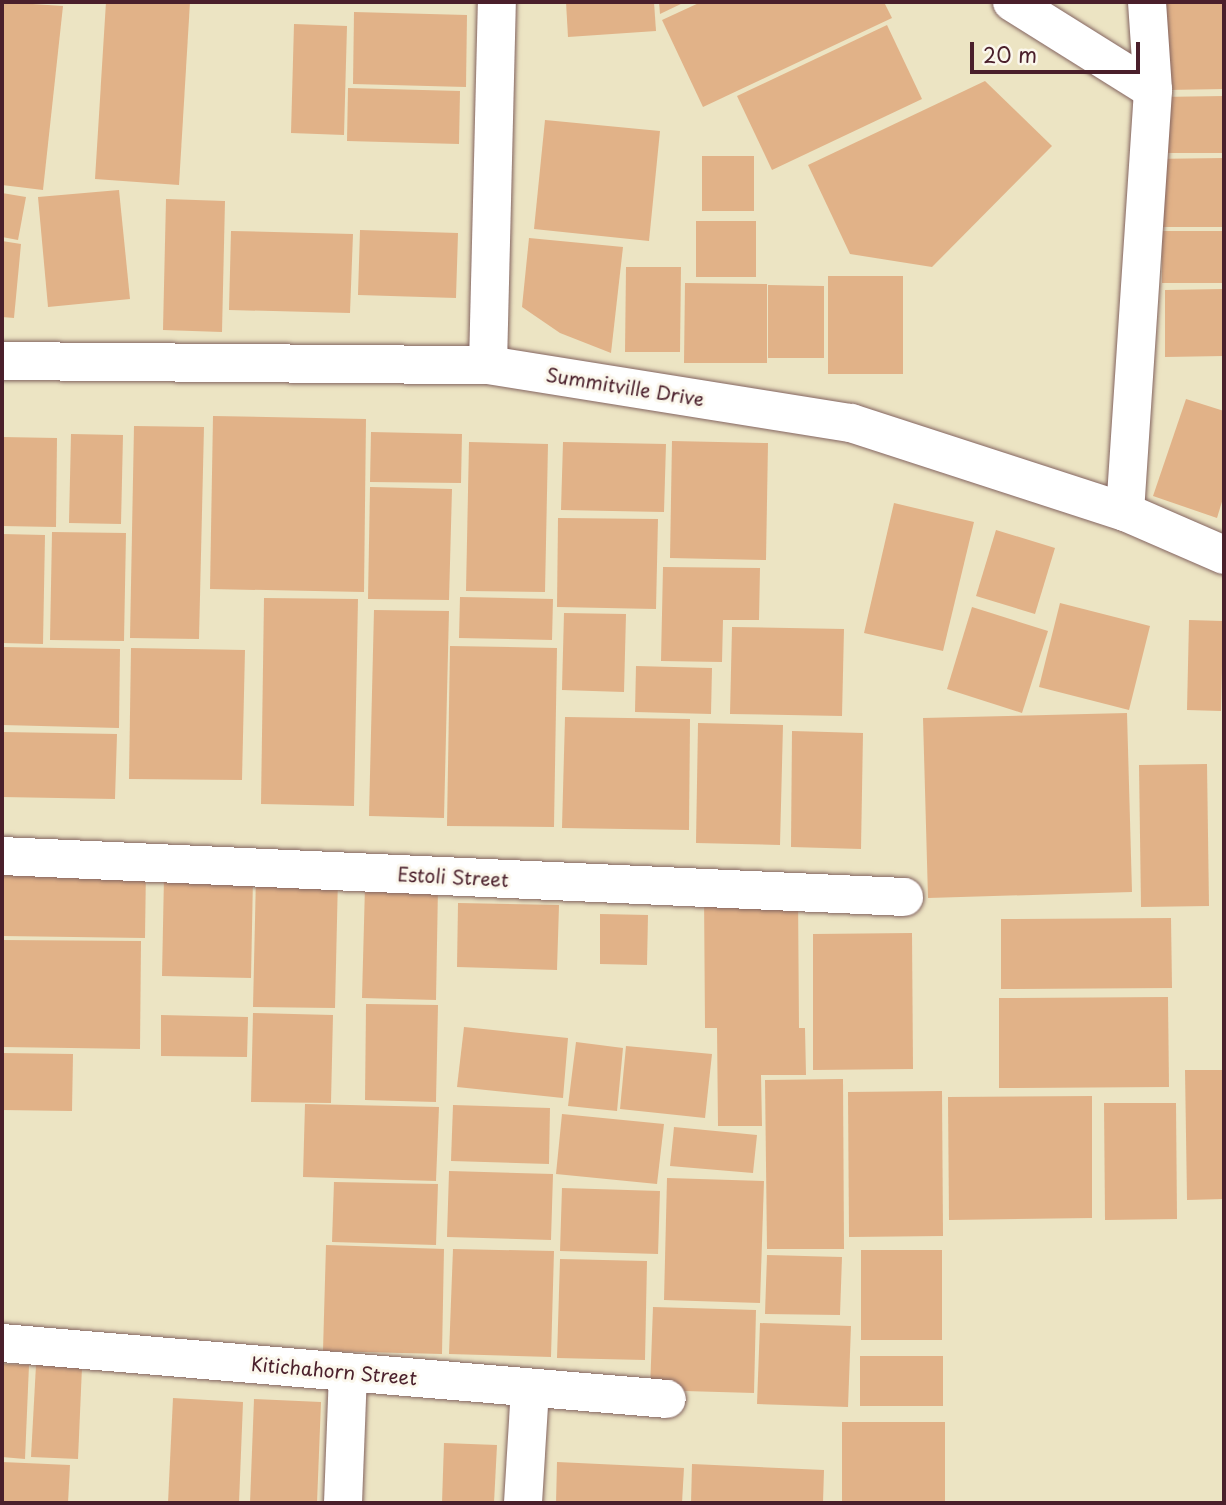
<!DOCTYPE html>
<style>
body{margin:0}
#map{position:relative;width:1226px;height:1505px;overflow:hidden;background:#ece4c3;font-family:"Playpen Sans",sans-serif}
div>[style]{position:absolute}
.building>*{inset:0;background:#e1b288}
.roads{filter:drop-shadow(0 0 2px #836460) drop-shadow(0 0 2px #836460)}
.street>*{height:38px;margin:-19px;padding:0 19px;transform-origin:19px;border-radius:19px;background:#fff}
span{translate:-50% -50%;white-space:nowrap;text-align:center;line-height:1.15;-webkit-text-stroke:6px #fbf7ec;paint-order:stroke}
.street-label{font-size:19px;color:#4a1f2b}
.frame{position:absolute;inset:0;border:4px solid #4a1f2b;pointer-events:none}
.scale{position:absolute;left:970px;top:42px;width:170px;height:32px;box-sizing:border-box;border:4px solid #4a1f2b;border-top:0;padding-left:9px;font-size:21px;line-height:24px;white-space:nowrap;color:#4a1f2b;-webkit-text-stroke:5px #fbf7ec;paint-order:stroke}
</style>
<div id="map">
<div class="building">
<div style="clip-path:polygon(2px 2px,63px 6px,43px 190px,2px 185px)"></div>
<div style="clip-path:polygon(106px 2px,190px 2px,179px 185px,95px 179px)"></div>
<div style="clip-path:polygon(566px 2px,654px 2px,656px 31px,568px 37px)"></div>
<div style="clip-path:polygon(659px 2px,685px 2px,660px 14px)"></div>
<div style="clip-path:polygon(701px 2px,884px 2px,892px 18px,703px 107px,662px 20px)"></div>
<div style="clip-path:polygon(1166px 2px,1224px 2px,1224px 89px,1167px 90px)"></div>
<div style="clip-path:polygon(354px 12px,467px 15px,466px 87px,353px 84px)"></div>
<div style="clip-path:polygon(294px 24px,347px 26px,344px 135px,291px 133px)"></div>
<div style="clip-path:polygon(887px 25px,922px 99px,772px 170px,737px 96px)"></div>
<div style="clip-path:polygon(985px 81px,1052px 146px,932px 267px,850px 254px,808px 165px)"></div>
<div style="clip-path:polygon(348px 88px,460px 91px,459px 144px,347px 141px)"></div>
<div style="clip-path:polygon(1224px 96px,1224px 153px,1159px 153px,1159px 97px)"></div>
<div style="clip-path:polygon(545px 120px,660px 131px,649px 241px,534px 229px)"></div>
<div style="clip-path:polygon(702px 156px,754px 156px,754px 211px,702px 211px)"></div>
<div style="clip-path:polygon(1224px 158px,1224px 227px,1151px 227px,1150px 159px)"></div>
<div style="clip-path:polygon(119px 190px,130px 299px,48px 307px,38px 197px)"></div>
<div style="clip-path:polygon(2px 193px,26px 197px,18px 240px,2px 237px)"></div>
<div style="clip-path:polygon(166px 199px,225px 201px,222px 332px,163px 330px)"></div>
<div style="clip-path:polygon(696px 221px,756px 221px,756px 277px,696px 277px)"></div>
<div style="clip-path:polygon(360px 230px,458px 233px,456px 298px,358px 295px)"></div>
<div style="clip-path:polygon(231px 231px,353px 234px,350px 313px,229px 310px)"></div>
<div style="clip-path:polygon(1162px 231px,1224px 231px,1224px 283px,1162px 283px)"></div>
<div style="clip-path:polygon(529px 238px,623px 247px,611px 353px,560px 333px,522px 307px)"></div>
<div style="clip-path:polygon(2px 241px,21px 244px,14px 318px,2px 317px)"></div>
<div style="clip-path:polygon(626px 267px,681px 267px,680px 352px,625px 352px)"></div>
<div style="clip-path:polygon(828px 276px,903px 276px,903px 374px,828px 374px)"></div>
<div style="clip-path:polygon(685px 283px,767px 284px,767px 363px,684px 363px)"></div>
<div style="clip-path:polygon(768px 285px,824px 286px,824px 358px,768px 358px)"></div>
<div style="clip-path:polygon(1224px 289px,1224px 356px,1165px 357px,1165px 290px)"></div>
<div style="clip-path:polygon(1186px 399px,1224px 411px,1224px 495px,1217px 518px,1153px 496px)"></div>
<div style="clip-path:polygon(213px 416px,366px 419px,364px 592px,210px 589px)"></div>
<div style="clip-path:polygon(134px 426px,204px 427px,199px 639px,130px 638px)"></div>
<div style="clip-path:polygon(371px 432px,462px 434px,461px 483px,370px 482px)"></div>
<div style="clip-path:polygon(71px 434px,123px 435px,121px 524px,69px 523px)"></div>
<div style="clip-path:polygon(2px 437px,57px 438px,56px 527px,2px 526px)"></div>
<div style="clip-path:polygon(672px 441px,768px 443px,766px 560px,670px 558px)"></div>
<div style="clip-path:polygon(469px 442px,548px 444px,545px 592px,466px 591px)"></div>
<div style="clip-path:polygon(563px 442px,666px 444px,664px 512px,561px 510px)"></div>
<div style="clip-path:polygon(370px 487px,452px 489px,449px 600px,368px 599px)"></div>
<div style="clip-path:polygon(894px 503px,974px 522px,943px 651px,864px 633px)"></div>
<div style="clip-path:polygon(558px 518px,658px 519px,656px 609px,557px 607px)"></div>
<div style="clip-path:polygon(996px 530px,1055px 548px,1035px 614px,976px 596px)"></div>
<div style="clip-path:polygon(52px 532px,126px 533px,124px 641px,50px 640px)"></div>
<div style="clip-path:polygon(2px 534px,45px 535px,43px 644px,2px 643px)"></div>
<div style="clip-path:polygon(663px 567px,760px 568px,759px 620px,723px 620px,722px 662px,661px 661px)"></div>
<div style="clip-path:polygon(460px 597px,553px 599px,552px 640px,459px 638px)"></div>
<div style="clip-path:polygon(264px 598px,358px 599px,354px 806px,261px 804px)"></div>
<div style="clip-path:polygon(1060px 603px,1150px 626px,1129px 710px,1039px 687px)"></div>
<div style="clip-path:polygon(972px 607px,1048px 631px,1022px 713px,947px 689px)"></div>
<div style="clip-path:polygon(374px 610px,449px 611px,444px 818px,369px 816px)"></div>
<div style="clip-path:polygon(564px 613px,626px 614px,624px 692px,562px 690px)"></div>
<div style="clip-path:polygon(1189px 620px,1223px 621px,1221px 711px,1187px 710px)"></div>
<div style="clip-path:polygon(732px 627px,844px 629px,842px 716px,730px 714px)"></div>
<div style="clip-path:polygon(450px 646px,557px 648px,554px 827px,447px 826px)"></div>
<div style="clip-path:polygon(2px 647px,120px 649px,119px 728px,2px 725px)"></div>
<div style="clip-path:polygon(131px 648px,245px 650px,242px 780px,129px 779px)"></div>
<div style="clip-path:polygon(636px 666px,712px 668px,711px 714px,635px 712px)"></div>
<div style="clip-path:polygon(1127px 713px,1132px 892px,928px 898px,923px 718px)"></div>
<div style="clip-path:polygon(565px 717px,690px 719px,689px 830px,562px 828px)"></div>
<div style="clip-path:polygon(698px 723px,783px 725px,780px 845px,696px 843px)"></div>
<div style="clip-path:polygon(792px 731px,863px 733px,861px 849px,791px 847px)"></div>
<div style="clip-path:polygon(2px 732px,117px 734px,115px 799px,2px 797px)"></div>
<div style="clip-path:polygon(1207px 764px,1209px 906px,1141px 907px,1139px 765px)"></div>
<div style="clip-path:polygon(2px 865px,146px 866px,145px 938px,2px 936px)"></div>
<div style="clip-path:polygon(164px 876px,253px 877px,251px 978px,162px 976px)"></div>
<div style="clip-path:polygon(256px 876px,338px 877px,335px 1008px,253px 1007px)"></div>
<div style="clip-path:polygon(365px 886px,438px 887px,436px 1000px,362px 998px)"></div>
<div style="clip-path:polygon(798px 892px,799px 1028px,805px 1028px,806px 1075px,761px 1075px,762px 1126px,718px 1126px,717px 1028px,705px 1028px,704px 893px)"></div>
<div style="clip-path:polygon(458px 903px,559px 905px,557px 970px,457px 967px)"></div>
<div style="clip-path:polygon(600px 914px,648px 915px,647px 965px,600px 964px)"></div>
<div style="clip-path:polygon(1171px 918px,1172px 988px,1001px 989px,1001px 919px)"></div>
<div style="clip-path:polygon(912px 933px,913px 1069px,813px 1070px,813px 934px)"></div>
<div style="clip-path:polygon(2px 940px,141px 941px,140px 1049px,2px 1047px)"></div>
<div style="clip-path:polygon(1168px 997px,1169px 1087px,999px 1088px,999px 998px)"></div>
<div style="clip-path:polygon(366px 1004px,438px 1005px,436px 1102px,365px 1100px)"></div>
<div style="clip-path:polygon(253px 1013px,333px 1015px,331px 1103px,251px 1102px)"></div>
<div style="clip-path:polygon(161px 1015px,248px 1017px,247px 1057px,161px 1056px)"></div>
<div style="clip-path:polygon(464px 1027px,568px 1038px,563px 1098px,457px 1087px)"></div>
<div style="clip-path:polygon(576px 1042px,623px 1048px,617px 1111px,568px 1106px)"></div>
<div style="clip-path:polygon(626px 1046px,712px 1054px,705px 1118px,620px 1109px)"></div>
<div style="clip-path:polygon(2px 1053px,73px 1054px,72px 1111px,2px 1110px)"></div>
<div style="clip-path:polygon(1185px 1070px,1224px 1070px,1224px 1199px,1187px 1200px)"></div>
<div style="clip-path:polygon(843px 1079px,844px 1249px,767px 1249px,765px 1080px)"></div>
<div style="clip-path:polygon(942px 1091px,943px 1236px,849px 1237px,848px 1092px)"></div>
<div style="clip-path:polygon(1092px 1096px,1092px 1218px,949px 1220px,948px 1097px)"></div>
<div style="clip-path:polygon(1104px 1103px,1176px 1103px,1177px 1219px,1105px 1220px)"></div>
<div style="clip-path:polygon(305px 1104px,439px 1107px,436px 1181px,303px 1177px)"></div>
<div style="clip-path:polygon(453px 1105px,550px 1108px,549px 1164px,451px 1161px)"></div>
<div style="clip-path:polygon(562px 1114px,664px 1124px,657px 1184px,556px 1174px)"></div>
<div style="clip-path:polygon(674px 1127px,757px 1135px,753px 1173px,670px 1166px)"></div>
<div style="clip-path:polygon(449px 1171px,553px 1174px,551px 1240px,447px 1237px)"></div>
<div style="clip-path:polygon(667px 1178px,764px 1181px,760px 1303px,664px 1300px)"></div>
<div style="clip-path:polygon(334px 1182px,438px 1184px,436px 1245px,332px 1242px)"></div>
<div style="clip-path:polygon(562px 1188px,660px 1191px,658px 1254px,560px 1251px)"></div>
<div style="clip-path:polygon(326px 1245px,444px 1249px,442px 1354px,323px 1351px)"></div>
<div style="clip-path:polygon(453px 1249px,554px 1251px,551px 1357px,449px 1354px)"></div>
<div style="clip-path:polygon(861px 1250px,942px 1250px,942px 1340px,861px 1340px)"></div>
<div style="clip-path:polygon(767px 1255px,842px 1257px,840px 1315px,765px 1314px)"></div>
<div style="clip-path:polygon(560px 1259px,647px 1261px,645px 1360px,557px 1358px)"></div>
<div style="clip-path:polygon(653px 1307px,756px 1310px,754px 1393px,650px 1390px)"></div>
<div style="clip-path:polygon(760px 1323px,851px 1326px,848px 1407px,757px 1404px)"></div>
<div style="clip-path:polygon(860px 1356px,943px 1356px,943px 1406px,860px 1406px)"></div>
<div style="clip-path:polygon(2px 1364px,29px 1365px,25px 1459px,2px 1457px)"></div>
<div style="clip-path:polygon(36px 1365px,82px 1367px,78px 1459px,31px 1457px)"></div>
<div style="clip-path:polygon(173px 1398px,243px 1402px,239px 1503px,168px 1503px)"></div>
<div style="clip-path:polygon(254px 1399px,321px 1402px,317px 1503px,250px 1503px)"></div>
<div style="clip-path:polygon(842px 1422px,945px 1422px,945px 1503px,842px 1503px)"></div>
<div style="clip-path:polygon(444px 1443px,497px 1445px,494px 1503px,442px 1503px)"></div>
<div style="clip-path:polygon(2px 1462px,70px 1465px,68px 1503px,2px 1503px)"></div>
<div style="clip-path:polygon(557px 1462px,684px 1468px,682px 1503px,556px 1503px)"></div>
<div style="clip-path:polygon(692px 1464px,824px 1470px,823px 1503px,691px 1503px)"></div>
</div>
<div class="roads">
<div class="street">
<div style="left:1012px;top:2px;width:166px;rotate:32deg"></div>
<div style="left:2px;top:361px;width:486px;rotate:0.5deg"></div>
<div style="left:488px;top:365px;width:368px;rotate:9.1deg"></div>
<div style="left:851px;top:423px;width:288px;rotate:18deg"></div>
<div style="left:1125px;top:512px;width:108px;rotate:23.5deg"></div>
<div style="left:488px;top:365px;width:363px;rotate:-88.6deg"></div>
<div style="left:1125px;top:512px;width:423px;rotate:-86.2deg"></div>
<div style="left:1153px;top:90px;width:88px;rotate:-93.9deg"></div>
<div style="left:2px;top:856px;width:903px;rotate:2.6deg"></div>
<div style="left:2px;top:1343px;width:667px;rotate:4.81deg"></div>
<div style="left:343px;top:1503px;width:131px;rotate:-87.8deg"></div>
<div style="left:523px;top:1503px;width:115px;rotate:-86.5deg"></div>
</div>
</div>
<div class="street-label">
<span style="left:625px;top:387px;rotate:9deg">Summitville Drive</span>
<span style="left:453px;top:877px;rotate:3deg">Estoli Street</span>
<span style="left:334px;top:1371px;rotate:5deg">Kitichahorn Street</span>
</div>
<div class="frame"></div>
<div class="scale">20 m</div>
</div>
